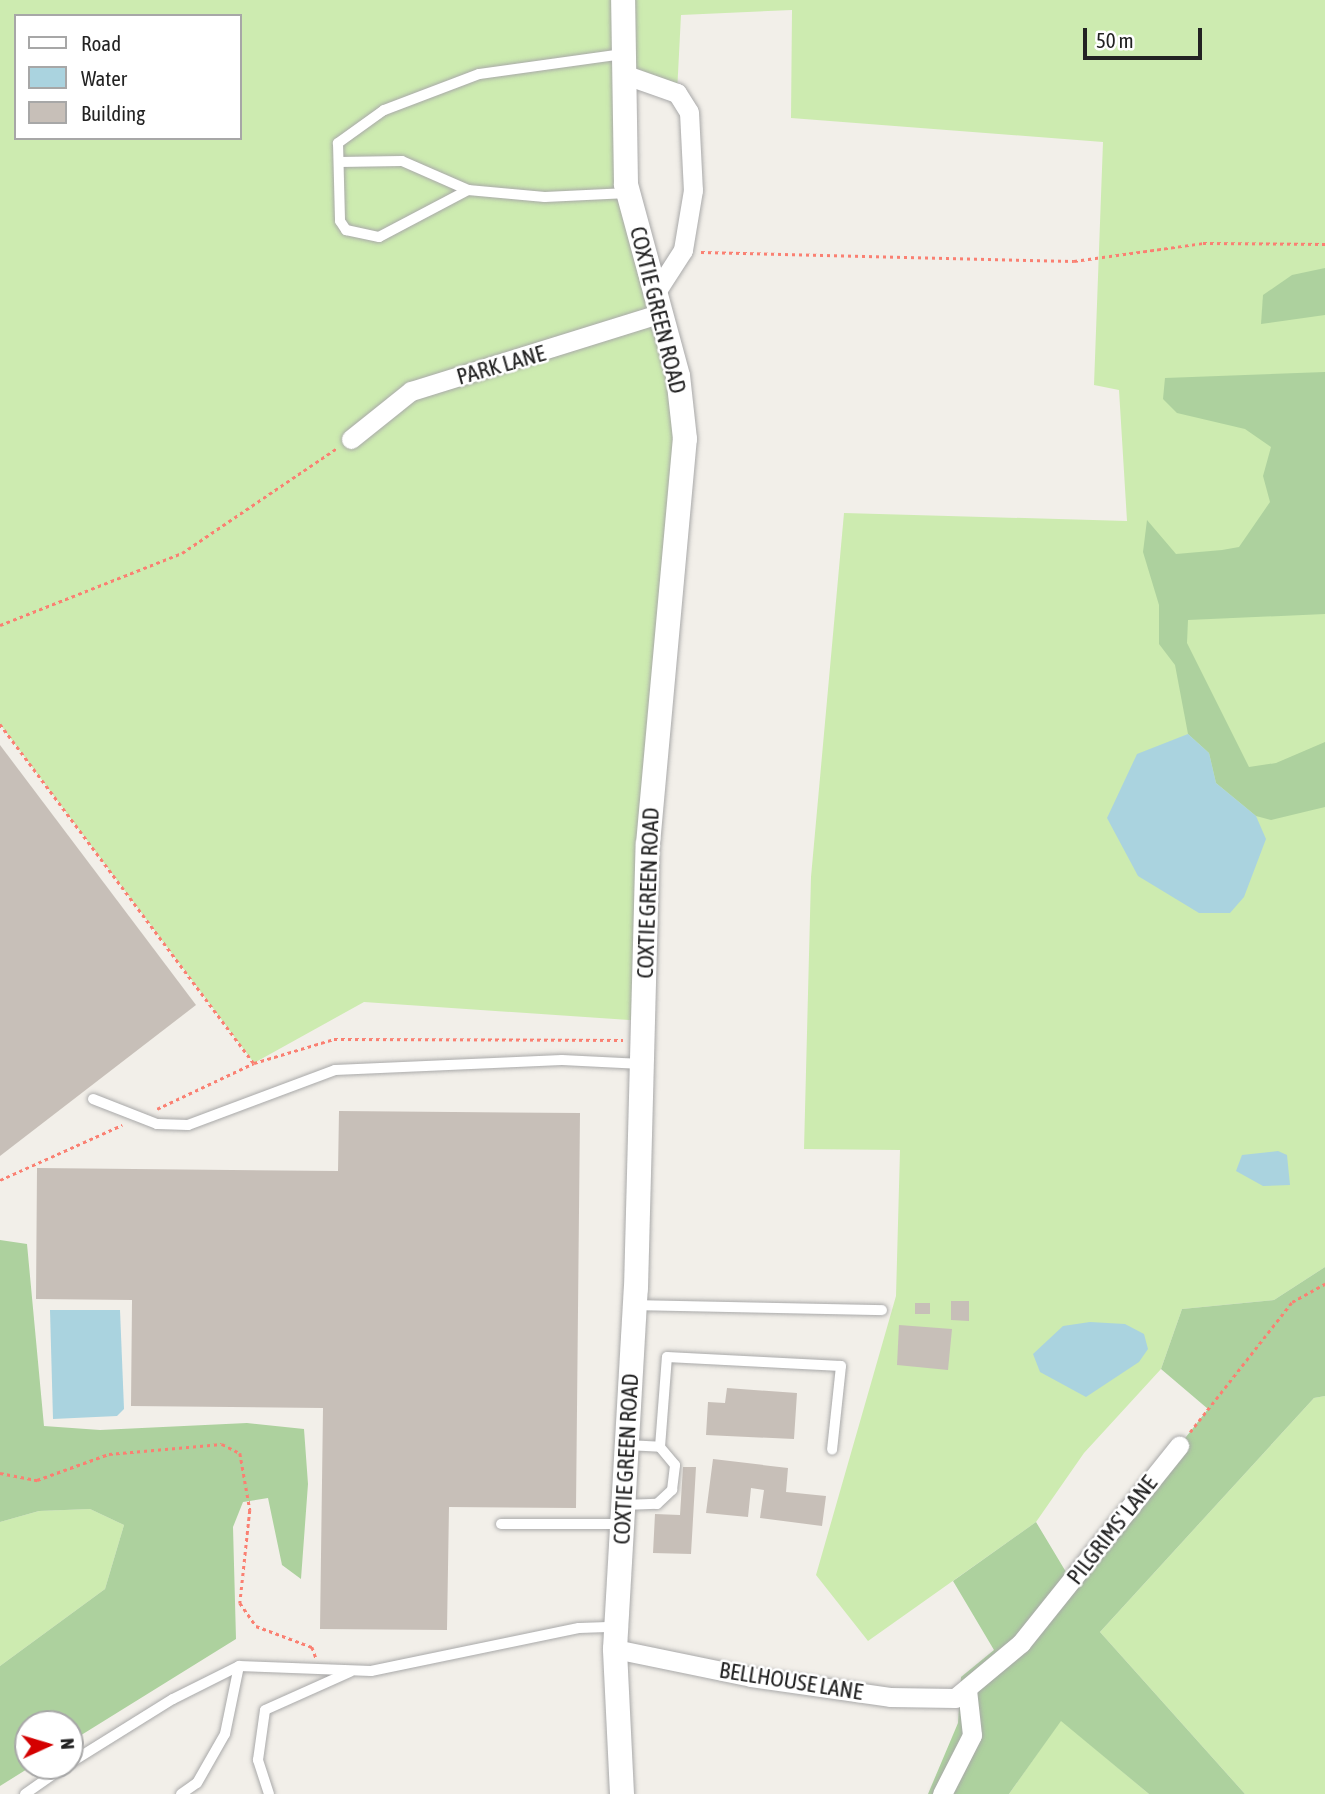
<!DOCTYPE html>
<style>
body{margin:0}
#map{position:relative;width:1325px;height:1794px;overflow:hidden;background:#f2efe9;font-family:"Asap Condensed",sans-serif}
div>[style]{position:absolute}
.grass>*{inset:0;background:#cdebb0}
.forest>*{inset:0;background:#add19e}
.water>*{inset:0;background:#aad3df}
.building>*{inset:0;background:#c7bfb8}
.path>*{height:2.5px;margin-top:-1.25px;transform-origin:0;background:repeating-linear-gradient(90deg,#fa8072 0 3.5px,transparent 0 7px)}
.roads{filter:drop-shadow(0 0 2px #a9a9a9) drop-shadow(0 0 2px #a9a9a9)}
.service>*{height:10px;margin:-5px;padding:0 5px;transform-origin:5px;border-radius:5px;background:#fff}
.minor>*{height:19px;margin:-9.5px;padding:0 9.5px;transform-origin:9.5px;border-radius:9.5px;background:#fff}
.tertiary>*{height:24px;margin:-12px;padding:0 12px;transform-origin:12px;border-radius:12px;background:#fff}
span{translate:-50% -50%;white-space:nowrap;text-align:center;line-height:1.15;-webkit-text-stroke:5px #fff;paint-order:stroke}
.street-label{font-size:23px;color:#222}
.legend{position:absolute;left:14px;top:14px;width:228px;height:126px;box-sizing:border-box;background:#fff;border:2px solid #a7a7a7;margin:0;padding:9px 12px;list-style:none;font-size:21px;color:#222}
.legend li{display:flex;align-items:center;gap:14px;height:35px}
.legend b{width:35px;border:2px solid #a7a7a7}
.north{position:absolute;left:14px;top:1710px;width:70px;height:70px;box-sizing:border-box;background:#fff;border:2px solid #a7a7a7;border-radius:50%;rotate:86deg;font-size:19px;font-weight:700;line-height:28px;text-align:center;color:#222}
.north::after{content:'';display:block;margin:auto;width:24px;height:32px;background:#d40000;clip-path:polygon(50% 0,100% 100%,50% 72%,0 100%)}
.scale{position:absolute;left:1083px;top:28px;width:119px;height:32px;box-sizing:border-box;border:4px solid #222;border-top:0;padding-left:9px;font-size:21px;line-height:24px;white-space:nowrap;color:#222;-webkit-text-stroke:5px #fff;paint-order:stroke}
</style>
<div id="map">
<div class="grass">
<div style="clip-path:polygon(evenodd,0 0,1325px 0,1325px 1267px,1274px 1300px,1182px 1309px,1161px 1369px,1084px 1453px,1036px 1522px,868px 1641px,816px 1575px,896px 1296px,900px 1150px,804px 1149px,811px 877px,844px 513px,1127px 521px,1119px 390px,1094px 385px,1103px 142px,791px 118px,792px 10px,681px 15px,677px 93px,630px 89px,636px 194px,678px 376px,644px 1021px,364px 1002px,254px 1063px,0 724px,0 0,16px 16px,240px 16px,240px 138px,16px 138px,16px 16px)"></div>
<div style="clip-path:polygon(1325px 1396px,1325px 1794px,1245px 1794px,1100px 1632px,1314px 1398px)"></div>
<div style="clip-path:polygon(90px 1509px,124px 1525px,105px 1589px,0 1666px,0 1522px,39px 1511px)"></div>
<div style="clip-path:polygon(1061px 1720px,1149px 1794px,1009px 1794px)"></div>
</div>
<div class="forest">
<div style="clip-path:polygon(1325px 268px,1325px 315px,1261px 324px,1263px 295px,1292px 275px)"></div>
<div style="clip-path:polygon(1325px 372px,1325px 614px,1188px 620px,1187px 643px,1249px 767px,1276px 763px,1325px 742px,1325px 807px,1271px 820px,1256px 816px,1216px 783px,1209px 753px,1188px 734px,1175px 665px,1159px 644px,1159px 605px,1143px 552px,1147px 520px,1176px 554px,1222px 550px,1239px 547px,1270px 502px,1263px 476px,1271px 447px,1245px 429px,1177px 413px,1163px 399px,1165px 378px)"></div>
<div style="clip-path:polygon(0 1240px,27px 1244px,44px 1426px,100px 1430px,247px 1423px,304px 1429px,308px 1484px,301px 1579px,282px 1565px,268px 1498px,243px 1502px,233px 1527px,236px 1639px,70px 1742px,70px 1724px,28px 1724px,32px 1766px,0 1786px,0 1666px,105px 1589px,124px 1525px,90px 1509px,39px 1511px,0 1522px)"></div>
<div style="clip-path:polygon(1325px 1267px,1325px 1396px,1314px 1398px,1100px 1632px,1245px 1794px,1149px 1794px,1061px 1721px,1009px 1794px,928px 1794px,958px 1723px,961px 1677px,994px 1650px,953px 1581px,1036px 1522px,1072px 1582px,1208px 1409px,1161px 1369px,1182px 1309px,1274px 1300px)"></div>
</div>
<div class="water">
<div style="clip-path:polygon(1188px 734px,1209px 753px,1216px 783px,1256px 816px,1266px 839px,1244px 897px,1230px 913px,1199px 913px,1138px 876px,1107px 818px,1137px 754px)"></div>
<div style="clip-path:polygon(1278px 1151px,1287px 1155px,1290px 1185px,1263px 1186px,1236px 1171px,1242px 1155px)"></div>
<div style="clip-path:polygon(50px 1310px,120px 1310px,124px 1409px,117px 1416px,53px 1419px)"></div>
<div style="clip-path:polygon(1090px 1322px,1125px 1324px,1144px 1334px,1148px 1349px,1139px 1362px,1086px 1397px,1040px 1372px,1033px 1354px,1063px 1326px)"></div>
</div>
<div class="building">
<div style="clip-path:polygon(0 745px,196px 1005px,0 1156px)"></div>
<div style="clip-path:polygon(339px 1111px,580px 1113px,576px 1508px,449px 1507px,447px 1630px,320px 1629px,323px 1408px,131px 1406px,132px 1300px,36px 1299px,37px 1168px,338px 1171px)"></div>
<div style="clip-path:polygon(951px 1301px,969px 1301px,969px 1321px,951px 1320px)"></div>
<div style="clip-path:polygon(915px 1303px,930px 1303px,930px 1314px,915px 1314px)"></div>
<div style="clip-path:polygon(899px 1325px,952px 1329px,948px 1370px,897px 1365px)"></div>
<div style="clip-path:polygon(727px 1388px,797px 1393px,794px 1439px,706px 1435px,708px 1402px,725px 1403px)"></div>
<div style="clip-path:polygon(713px 1459px,788px 1468px,786px 1492px,826px 1496px,822px 1526px,760px 1518px,764px 1490px,751px 1488px,748px 1517px,706px 1513px)"></div>
<div style="clip-path:polygon(683px 1467px,696px 1467px,691px 1554px,653px 1553px,655px 1514px,680px 1515px)"></div>
</div>
<div class="path">
<div style="left:701px;top:252px;width:373px;rotate:1.4deg"></div>
<div style="left:1074px;top:261px;width:130px;rotate:-7.9deg"></div>
<div style="left:1203px;top:243px;width:122px;rotate:0.5deg"></div>
<div style="left:0;top:625px;width:196px;rotate:-21.6deg"></div>
<div style="left:182px;top:553px;width:187px;rotate:-34.1deg"></div>
<div style="left:0;top:724px;width:424px;rotate:53.2deg"></div>
<div style="left:157px;top:1109px;width:107px;rotate:-25.4deg"></div>
<div style="left:254px;top:1063px;width:84px;rotate:-16.7deg"></div>
<div style="left:334px;top:1039px;width:289px;rotate:0.2deg"></div>
<div style="left:0;top:1180px;width:134px;rotate:-24.3deg"></div>
<div style="left:1190px;top:1432px;width:165px;rotate:-51.9deg"></div>
<div style="left:1292px;top:1302px;width:38px;rotate:-29deg"></div>
<div style="left:0;top:1473px;width:38px;rotate:11deg"></div>
<div style="left:37px;top:1480px;width:77px;rotate:-19.9deg"></div>
<div style="left:109px;top:1454px;width:113px;rotate:-5.1deg"></div>
<div style="left:222px;top:1444px;width:20px;rotate:27deg"></div>
<div style="left:240px;top:1453px;width:58px;rotate:80deg"></div>
<div style="left:250px;top:1510px;width:94px;rotate:96.1deg"></div>
<div style="left:240px;top:1603px;width:28px;rotate:55deg"></div>
<div style="left:256px;top:1626px;width:60px;rotate:20.6deg"></div>
<div style="left:312px;top:1647px;width:12px;rotate:70deg"></div>
</div>
<div class="roads">
<div class="service">
<div style="left:623px;top:54px;width:145px;rotate:172.1deg"></div>
<div style="left:479px;top:74px;width:102px;rotate:159.2deg"></div>
<div style="left:384px;top:110px;width:57px;rotate:144.3deg"></div>
<div style="left:338px;top:143px;width:78px;rotate:88.5deg"></div>
<div style="left:340px;top:221px;width:11px;rotate:56deg"></div>
<div style="left:346px;top:230px;width:34px;rotate:12deg"></div>
<div style="left:379px;top:237px;width:101px;rotate:-27.8deg"></div>
<div style="left:468px;top:190px;width:77px;rotate:5.2deg"></div>
<div style="left:545px;top:197px;width:83px;rotate:-2.8deg"></div>
<div style="left:339px;top:162px;width:63px;rotate:-0.9deg"></div>
<div style="left:402px;top:161px;width:72px;rotate:23.7deg"></div>
<div style="left:93px;top:1099px;width:69px;rotate:21.3deg"></div>
<div style="left:157px;top:1124px;width:31px;rotate:2deg"></div>
<div style="left:188px;top:1125px;width:157px;rotate:-20.5deg"></div>
<div style="left:335px;top:1070px;width:227px;rotate:-2.5deg"></div>
<div style="left:562px;top:1060px;width:80px;rotate:2.9deg"></div>
<div style="left:636px;top:1305px;width:246px;rotate:1.2deg"></div>
<div style="left:627px;top:1445px;width:33px;rotate:3deg"></div>
<div style="left:660px;top:1447px;width:90px;rotate:-85.6deg"></div>
<div style="left:667px;top:1357px;width:174px;rotate:3deg"></div>
<div style="left:841px;top:1366px;width:84px;rotate:96.1deg"></div>
<div style="left:623px;top:1505px;width:34px;rotate:-2deg"></div>
<div style="left:657px;top:1504px;width:21px;rotate:-43deg"></div>
<div style="left:672px;top:1490px;width:25px;rotate:-83deg"></div>
<div style="left:675px;top:1465px;width:23px;rotate:-130deg"></div>
<div style="left:501px;top:1524px;width:120px"></div>
<div style="left:70px;top:1763px;width:121px;rotate:-31.9deg"></div>
<div style="left:173px;top:1699px;width:74px;rotate:-26.6deg"></div>
<div style="left:239px;top:1666px;width:132px;rotate:2.2deg"></div>
<div style="left:371px;top:1671px;width:212px;rotate:-11.7deg"></div>
<div style="left:579px;top:1628px;width:36px;rotate:-2deg"></div>
<div style="left:25px;top:1794px;width:49px;rotate:-35deg"></div>
<div style="left:181px;top:1794px;width:19px;rotate:-35deg"></div>
<div style="left:197px;top:1783px;width:56px;rotate:-60.3deg"></div>
<div style="left:225px;top:1734px;width:69px;rotate:-78.4deg"></div>
<div style="left:269px;top:1794px;width:36px;rotate:-108deg"></div>
<div style="left:258px;top:1760px;width:50px;rotate:-82deg"></div>
<div style="left:265px;top:1710px;width:93px;rotate:-24.1deg"></div>
</div>
<div class="minor">
<div style="left:626px;top:75px;width:54px;rotate:19.4deg"></div>
<div style="left:677px;top:93px;width:22px;rotate:58deg"></div>
<div style="left:689px;top:112px;width:78px;rotate:87.1deg"></div>
<div style="left:693px;top:190px;width:61px;rotate:99.5deg"></div>
<div style="left:683px;top:250px;width:46px;rotate:122.7deg"></div>
<div style="left:351px;top:439px;width:77px;rotate:-38.7deg"></div>
<div style="left:411px;top:391px;width:263px;rotate:-17.3deg"></div>
<div style="left:615px;top:1649px;width:139px;rotate:11.6deg"></div>
<div style="left:751px;top:1677px;width:140px;rotate:8.2deg"></div>
<div style="left:890px;top:1697px;width:65px;rotate:0.9deg"></div>
<div style="left:955px;top:1698px;width:86px;rotate:-39.8deg"></div>
<div style="left:1021px;top:1643px;width:253px;rotate:-51.3deg"></div>
<div style="left:942px;top:1794px;width:66px;rotate:-63deg"></div>
<div style="left:972px;top:1735px;width:45px;rotate:-96.3deg"></div>
</div>
<div class="tertiary">
<div style="left:622px;top:1794px;width:145px;rotate:-92.8deg"></div>
<div style="left:615px;top:1649px;width:362px;rotate:-86.7deg"></div>
<div style="left:636px;top:1288px;width:444px;rotate:-88.5deg"></div>
<div style="left:648px;top:844px;width:407px;rotate:-84.8deg"></div>
<div style="left:685px;top:439px;width:63px;rotate:-96.3deg"></div>
<div style="left:678px;top:376px;width:199px;rotate:-105.2deg"></div>
<div style="left:626px;top:184px;width:184px;rotate:-90.9deg"></div>
</div>
</div>
<div class="street-label">
<span style="left:658px;top:310px;rotate:76deg">COXTIE GREEN ROAD</span>
<span style="left:501px;top:365px;rotate:-16deg">PARK LANE</span>
<span style="left:648px;top:893px;rotate:-88deg">COXTIE GREEN ROAD</span>
<span style="left:626px;top:1459px;rotate:-87deg">COXTIE GREEN ROAD</span>
<span style="left:1112px;top:1530px;rotate:-52deg">PILGRIMS' LANE</span>
<span style="left:791px;top:1681px;rotate:9deg">BELLHOUSE LANE</span>
</div>
<ul class="legend">
<li><b style="height:9px;background:#fff"></b>Road</li>
<li><b style="height:19px;background:#aad3df"></b>Water</li>
<li><b style="height:19px;background:#c7bfb8"></b>Building</li>
</ul>
<div class="north">N</div>
<div class="scale">50 m</div>
</div>
